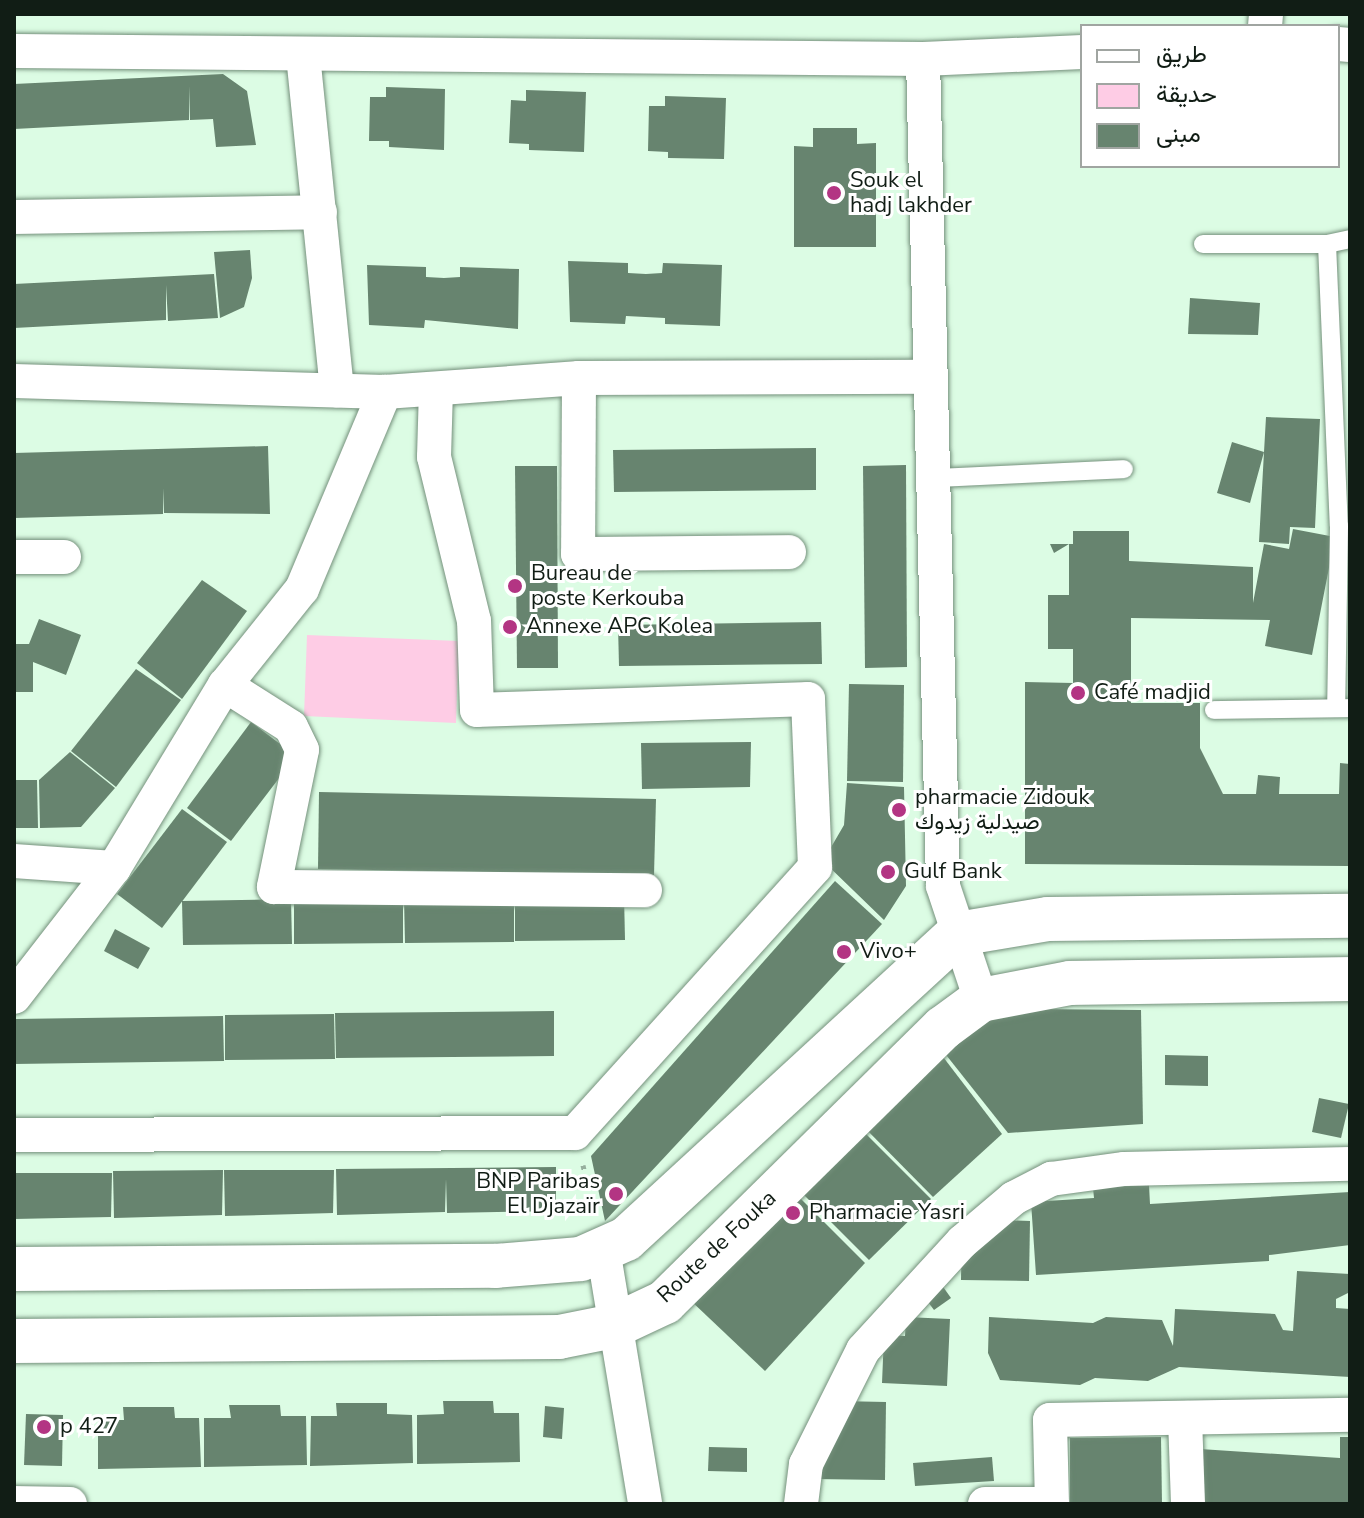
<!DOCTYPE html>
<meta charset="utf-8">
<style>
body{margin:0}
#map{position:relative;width:1364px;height:1518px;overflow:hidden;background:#dcfce4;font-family:"Nunito Sans",Vazirmatn,sans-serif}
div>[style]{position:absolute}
.green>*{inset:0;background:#fecce5}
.building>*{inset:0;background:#67846f}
.path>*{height:5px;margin-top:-2.5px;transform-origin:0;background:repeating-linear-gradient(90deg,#96af9d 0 4px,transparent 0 10px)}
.roads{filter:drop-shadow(0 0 2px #74907b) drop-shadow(0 0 2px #74907b)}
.lane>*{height:18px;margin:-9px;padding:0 9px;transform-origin:9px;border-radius:9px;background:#fff}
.street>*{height:34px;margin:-17px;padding:0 17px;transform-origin:17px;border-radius:17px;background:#fff}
.secondary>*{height:44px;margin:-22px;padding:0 22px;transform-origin:22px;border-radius:22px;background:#fff}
.dots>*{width:22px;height:22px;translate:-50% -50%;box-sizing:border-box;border:4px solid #fff;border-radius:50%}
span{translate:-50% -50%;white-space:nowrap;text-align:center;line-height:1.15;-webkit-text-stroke:6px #fff;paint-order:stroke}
.poi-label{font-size:22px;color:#111d15}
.left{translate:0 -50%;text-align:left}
.right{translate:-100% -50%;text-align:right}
.street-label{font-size:22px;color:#111d15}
.frame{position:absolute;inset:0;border:16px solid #111d15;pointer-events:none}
.legend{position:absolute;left:1080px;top:24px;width:260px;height:144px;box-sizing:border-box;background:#fff;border:2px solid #a0a5a1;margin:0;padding:10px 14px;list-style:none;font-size:24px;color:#111d15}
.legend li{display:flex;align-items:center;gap:16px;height:40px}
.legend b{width:40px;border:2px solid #a0a5a1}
</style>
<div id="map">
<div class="green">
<div style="clip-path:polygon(307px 635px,459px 641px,456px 723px,304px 716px)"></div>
</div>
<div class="building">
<div style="clip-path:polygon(223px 74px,247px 91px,256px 145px,216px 147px,213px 119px,190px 120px,189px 86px,189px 120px,14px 129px,14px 84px)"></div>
<div style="clip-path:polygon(386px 87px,445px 89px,444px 150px,389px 147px,389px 141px,369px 141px,370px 97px,386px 97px)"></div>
<div style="clip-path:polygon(526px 90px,586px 92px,584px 152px,529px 150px,529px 144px,509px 143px,511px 100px,526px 101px)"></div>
<div style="clip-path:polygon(665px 96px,726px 98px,724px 159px,668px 158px,668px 152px,648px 151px,649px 106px,665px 106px)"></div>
<div style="clip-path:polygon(813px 128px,857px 128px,857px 144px,876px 143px,876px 247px,794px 247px,794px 146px,813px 147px)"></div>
<div style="clip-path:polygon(250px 250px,252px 278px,244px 307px,220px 318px,214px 252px)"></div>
<div style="clip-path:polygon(568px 261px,628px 263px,628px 273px,646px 274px,662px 273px,663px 263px,722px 265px,720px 326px,665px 324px,665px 318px,626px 316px,625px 324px,570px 322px)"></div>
<div style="clip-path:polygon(367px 265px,426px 267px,426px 277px,444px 278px,460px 277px,460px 267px,519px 269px,518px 329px,425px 320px,424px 328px,369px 325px)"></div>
<div style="clip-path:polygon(214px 274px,218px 318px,168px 321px,166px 285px,166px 320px,14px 328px,14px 284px)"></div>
<div style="clip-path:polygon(1190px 298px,1260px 303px,1258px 335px,1188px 334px)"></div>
<div style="clip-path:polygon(1266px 417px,1320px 419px,1315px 528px,1290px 527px,1289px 544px,1259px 542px,1264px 452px,1250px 503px,1217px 493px,1232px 442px,1264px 452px)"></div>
<div style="clip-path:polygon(268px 446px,270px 514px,164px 513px,163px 488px,163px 514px,14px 518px,14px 453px)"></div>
<div style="clip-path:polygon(816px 448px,816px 490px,614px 492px,613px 450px)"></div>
<div style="clip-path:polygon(906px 465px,907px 667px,865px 668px,863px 466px)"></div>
<div style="clip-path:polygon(515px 466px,557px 466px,558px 668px,517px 668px)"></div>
<div style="clip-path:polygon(1293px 529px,1335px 537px,1312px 655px,1265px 646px,1270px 620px,1131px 618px,1131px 703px,1200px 703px,1200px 748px,1223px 794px,1256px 794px,1258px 775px,1280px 777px,1279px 794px,1339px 794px,1340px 763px,1350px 764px,1350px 866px,1025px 864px,1025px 682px,1073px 683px,1073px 649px,1048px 649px,1048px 595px,1069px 595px,1069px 544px,1054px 553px,1050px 544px,1073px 544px,1073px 531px,1129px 531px,1129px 561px,1253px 567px,1253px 603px,1264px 544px,1289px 549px)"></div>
<div style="clip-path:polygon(202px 580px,247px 611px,182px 699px,137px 663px)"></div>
<div style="clip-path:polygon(39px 619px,81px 635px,66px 675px,33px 662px,33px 692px,14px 692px,14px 644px,29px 644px)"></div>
<div style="clip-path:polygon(821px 622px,822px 664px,619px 666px,618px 625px)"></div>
<div style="clip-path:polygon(136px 669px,181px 700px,116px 787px,71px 751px)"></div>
<div style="clip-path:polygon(849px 684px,904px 685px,903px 782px,847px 781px)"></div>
<div style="clip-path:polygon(251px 722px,296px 756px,231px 841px,187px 808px)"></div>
<div style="clip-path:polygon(751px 742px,750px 787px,642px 789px,641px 743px)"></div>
<div style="clip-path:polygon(70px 752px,115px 788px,81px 827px,40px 828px,39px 780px)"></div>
<div style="clip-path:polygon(14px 780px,37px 780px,38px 828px,14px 828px)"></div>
<div style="clip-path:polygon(847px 783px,904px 787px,906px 886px,884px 920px,823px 861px,844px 825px)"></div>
<div style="clip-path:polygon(319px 792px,656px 799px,654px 875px,318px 869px)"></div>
<div style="clip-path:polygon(182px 809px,227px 842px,162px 928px,117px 894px)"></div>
<div style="clip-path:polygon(835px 881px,882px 924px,605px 1221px,591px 1156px)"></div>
<div style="clip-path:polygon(624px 895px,625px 940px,515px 941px,515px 896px)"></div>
<div style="clip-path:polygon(514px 897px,514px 942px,405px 943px,404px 898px)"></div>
<div style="clip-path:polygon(403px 898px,403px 943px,294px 944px,294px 899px)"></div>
<div style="clip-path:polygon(291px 899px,292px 944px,183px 945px,182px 901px)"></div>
<div style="clip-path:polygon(115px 929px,150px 948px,138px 969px,104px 951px)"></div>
<div style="clip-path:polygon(1032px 1009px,1141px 1010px,1143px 1124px,1008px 1133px,939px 1046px,984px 1020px)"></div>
<div style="clip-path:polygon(554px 1011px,554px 1056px,336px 1058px,335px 1013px)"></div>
<div style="clip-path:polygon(334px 1014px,335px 1059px,225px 1060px,225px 1015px)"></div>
<div style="clip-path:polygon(223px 1016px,224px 1061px,14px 1064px,14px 1019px)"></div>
<div style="clip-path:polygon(937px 1049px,1002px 1134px,933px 1197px,860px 1123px)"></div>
<div style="clip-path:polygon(1165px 1055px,1208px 1056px,1208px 1086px,1165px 1085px)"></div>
<div style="clip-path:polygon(1319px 1098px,1349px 1104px,1341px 1138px,1312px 1132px)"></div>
<div style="clip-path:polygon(857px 1125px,931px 1199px,869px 1260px,795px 1186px)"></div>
<div style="clip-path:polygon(556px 1167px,556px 1211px,447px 1213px,446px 1179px,445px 1212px,337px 1215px,336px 1169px)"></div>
<div style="clip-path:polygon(223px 1170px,222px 1215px,114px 1218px,113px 1171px)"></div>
<div style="clip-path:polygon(224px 1170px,334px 1170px,333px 1213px,225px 1216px)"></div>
<div style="clip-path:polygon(14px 1173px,112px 1173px,111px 1217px,14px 1219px)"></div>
<div style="clip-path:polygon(1149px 1185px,1150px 1204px,1350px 1192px,1350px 1245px,1269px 1255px,1269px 1261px,1036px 1275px,1031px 1202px,1094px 1198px,1093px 1188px)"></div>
<div style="clip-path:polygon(791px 1189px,865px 1263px,765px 1371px,689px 1299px)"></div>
<div style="clip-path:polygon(962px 1219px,1030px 1221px,1029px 1281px,961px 1280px)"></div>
<div style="clip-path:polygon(1297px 1271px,1350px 1274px,1350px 1292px,1336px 1299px,1336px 1308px,1350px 1309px,1350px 1377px,1179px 1367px,1148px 1381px,1095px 1378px,1080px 1385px,1000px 1380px,988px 1353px,989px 1317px,1093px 1323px,1106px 1317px,1162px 1320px,1173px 1346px,1175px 1309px,1275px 1314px,1283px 1330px,1293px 1331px)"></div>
<div style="clip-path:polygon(936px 1277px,951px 1298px,934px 1310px,919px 1290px)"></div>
<div style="clip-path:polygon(906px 1317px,950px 1319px,947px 1386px,882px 1383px,884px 1335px,905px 1336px)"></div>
<div style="clip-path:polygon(443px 1401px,493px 1401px,494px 1413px,519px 1413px,520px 1462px,417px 1464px,417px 1415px,444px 1414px)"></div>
<div style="clip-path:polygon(838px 1401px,886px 1402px,885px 1480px,814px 1479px)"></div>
<div style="clip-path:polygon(336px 1403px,387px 1403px,387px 1414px,412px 1415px,413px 1463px,310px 1466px,311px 1416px,337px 1416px)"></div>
<div style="clip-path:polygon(229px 1405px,280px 1405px,281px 1416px,306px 1416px,307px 1465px,204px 1467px,204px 1418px,231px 1418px)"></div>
<div style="clip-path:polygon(545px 1406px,564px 1408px,562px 1439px,543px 1437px)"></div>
<div style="clip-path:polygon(123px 1407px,174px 1407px,175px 1418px,199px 1418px,201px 1467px,98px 1469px,98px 1420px,124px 1420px)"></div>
<div style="clip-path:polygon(26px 1414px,63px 1415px,62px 1466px,24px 1465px)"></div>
<div style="clip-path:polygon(1161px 1437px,1162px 1504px,1070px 1504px,1070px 1438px)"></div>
<div style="clip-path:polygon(1340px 1437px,1350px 1437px,1350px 1504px,1199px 1504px,1200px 1449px,1340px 1458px)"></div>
<div style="clip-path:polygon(709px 1447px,747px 1448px,747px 1472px,708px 1471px)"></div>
<div style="clip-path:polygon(992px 1457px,994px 1481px,915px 1486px,913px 1463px)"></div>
</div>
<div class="path">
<div style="left:583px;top:1165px;width:49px;rotate:77.1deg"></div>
</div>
<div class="roads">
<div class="lane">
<div style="left:1203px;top:244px;width:124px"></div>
<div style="left:1327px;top:244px;width:24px;rotate:-12deg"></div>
<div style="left:1327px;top:244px;width:282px;rotate:87.6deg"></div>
<div style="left:1339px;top:526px;width:181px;rotate:90.9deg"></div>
<div style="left:936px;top:478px;width:188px;rotate:-2.7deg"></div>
<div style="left:1214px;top:710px;width:136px;rotate:-0.8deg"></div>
</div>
<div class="street">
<div style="left:1265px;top:26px;width:12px;rotate:-85deg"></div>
<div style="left:1338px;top:44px;width:12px;rotate:5deg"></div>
<div style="left:14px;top:51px;width:909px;rotate:0.5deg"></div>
<div style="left:923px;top:59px;width:159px;rotate:-2.5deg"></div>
<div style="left:303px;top:55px;width:337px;rotate:84.2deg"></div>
<div style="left:923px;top:59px;width:827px;rotate:88.61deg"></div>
<div style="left:943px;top:886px;width:120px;rotate:71.6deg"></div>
<div style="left:14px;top:217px;width:306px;rotate:-0.9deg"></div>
<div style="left:579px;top:378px;width:176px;rotate:90.3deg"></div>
<div style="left:578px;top:554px;width:211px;rotate:-0.5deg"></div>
<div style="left:14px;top:381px;width:371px;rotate:1.7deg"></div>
<div style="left:385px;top:392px;width:195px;rotate:-4.1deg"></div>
<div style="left:579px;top:378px;width:351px;rotate:-0.2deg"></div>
<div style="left:14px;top:557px;width:50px"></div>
<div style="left:225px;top:685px;width:78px;rotate:32.5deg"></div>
<div style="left:291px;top:727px;width:25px;rotate:64deg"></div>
<div style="left:302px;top:750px;width:140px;rotate:101.6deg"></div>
<div style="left:274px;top:887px;width:371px;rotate:0.5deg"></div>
<div style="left:14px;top:861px;width:100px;rotate:4deg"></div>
<div style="left:14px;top:997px;width:163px;rotate:-52.2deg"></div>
<div style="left:114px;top:868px;width:214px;rotate:-58.8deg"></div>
<div style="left:225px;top:685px;width:123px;rotate:-51.3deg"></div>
<div style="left:302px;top:589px;width:214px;rotate:-67.2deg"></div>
<div style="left:14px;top:1135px;width:561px;rotate:-0.2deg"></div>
<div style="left:575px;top:1133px;width:358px;rotate:-47.9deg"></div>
<div style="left:815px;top:867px;width:168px;rotate:-92.4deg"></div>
<div style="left:808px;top:699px;width:331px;rotate:178.1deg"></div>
<div style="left:477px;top:710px;width:89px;rotate:-91.9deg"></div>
<div style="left:474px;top:621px;width:169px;rotate:-103.7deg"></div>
<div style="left:434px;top:457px;width:67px;rotate:-88.3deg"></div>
<div style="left:603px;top:1249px;width:258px;rotate:80.6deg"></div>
<div style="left:1185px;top:1418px;width:86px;rotate:88deg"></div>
<div style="left:14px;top:1503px;width:56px;rotate:1deg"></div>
<div style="left:801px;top:1504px;width:40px;rotate:-82.9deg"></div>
<div style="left:806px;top:1464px;width:127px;rotate:-63.4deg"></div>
<div style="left:863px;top:1350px;width:147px;rotate:-47.5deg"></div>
<div style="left:962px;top:1242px;width:68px;rotate:-40.2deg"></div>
<div style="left:1014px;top:1198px;width:42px;rotate:-27.2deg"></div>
<div style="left:1051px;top:1179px;width:74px;rotate:-7.8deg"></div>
<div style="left:1124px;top:1169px;width:226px;rotate:-1.3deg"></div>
<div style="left:985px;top:1504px;width:67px"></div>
<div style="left:1052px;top:1504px;width:84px;rotate:-91.4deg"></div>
<div style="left:1050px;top:1420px;width:300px;rotate:-1deg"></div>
</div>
<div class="secondary">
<div style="left:14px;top:1269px;width:481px;rotate:-0.4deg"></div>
<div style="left:495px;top:1266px;width:86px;rotate:-4.7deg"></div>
<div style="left:581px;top:1259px;width:49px;rotate:-24deg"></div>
<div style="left:626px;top:1239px;width:451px;rotate:-42.6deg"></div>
<div style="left:958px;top:934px;width:91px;rotate:-9.5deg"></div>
<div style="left:1048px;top:919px;width:302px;rotate:-0.6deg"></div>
<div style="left:14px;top:1341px;width:545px;rotate:-0.42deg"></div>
<div style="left:559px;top:1337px;width:56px;rotate:-11.3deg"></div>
<div style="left:614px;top:1326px;width:56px;rotate:-25.2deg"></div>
<div style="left:665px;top:1302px;width:390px;rotate:-44.6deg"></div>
<div style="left:943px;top:1028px;width:47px;rotate:-36.4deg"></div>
<div style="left:981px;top:1000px;width:91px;rotate:-10.8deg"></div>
<div style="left:1070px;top:983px;width:280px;rotate:-0.8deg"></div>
</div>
</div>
<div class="dots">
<div style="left:834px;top:193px;background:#b33583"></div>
<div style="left:515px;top:586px;background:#b33583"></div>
<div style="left:510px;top:627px;background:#b33583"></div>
<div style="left:1078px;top:693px;background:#b33583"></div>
<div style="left:899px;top:810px;background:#b33583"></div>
<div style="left:888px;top:872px;background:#b33583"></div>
<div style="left:844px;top:952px;background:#b33583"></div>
<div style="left:616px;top:1194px;background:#b33583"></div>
<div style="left:793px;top:1213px;background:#b33583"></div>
<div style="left:44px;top:1427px;background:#b33583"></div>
</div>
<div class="poi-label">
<span class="left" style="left:850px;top:193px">Souk el<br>hadj lakhder</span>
<span class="left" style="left:531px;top:586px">Bureau de<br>poste Kerkouba</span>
<span class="left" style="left:526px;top:627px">Annexe APC Kolea</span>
<span class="left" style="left:1094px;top:693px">Café madjid</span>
<span class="left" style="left:915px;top:810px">pharmacie Zidouk<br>صيدلية زيدوك</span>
<span class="left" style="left:904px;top:872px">Gulf Bank</span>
<span class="left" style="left:860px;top:952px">Vivo+</span>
<span class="right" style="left:600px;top:1194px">BNP Paribas<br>El Djazaïr</span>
<span class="left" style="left:809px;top:1213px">Pharmacie Yasri</span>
<span class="left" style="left:60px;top:1427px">p 427</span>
</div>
<div class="street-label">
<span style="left:717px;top:1247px;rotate:-43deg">Route de Fouka</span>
</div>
<div class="frame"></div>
<ul class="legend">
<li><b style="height:10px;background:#fff"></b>طريق</li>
<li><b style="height:22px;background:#fecce5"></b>حديقة</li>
<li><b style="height:22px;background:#67846f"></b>مبنى</li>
</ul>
</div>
